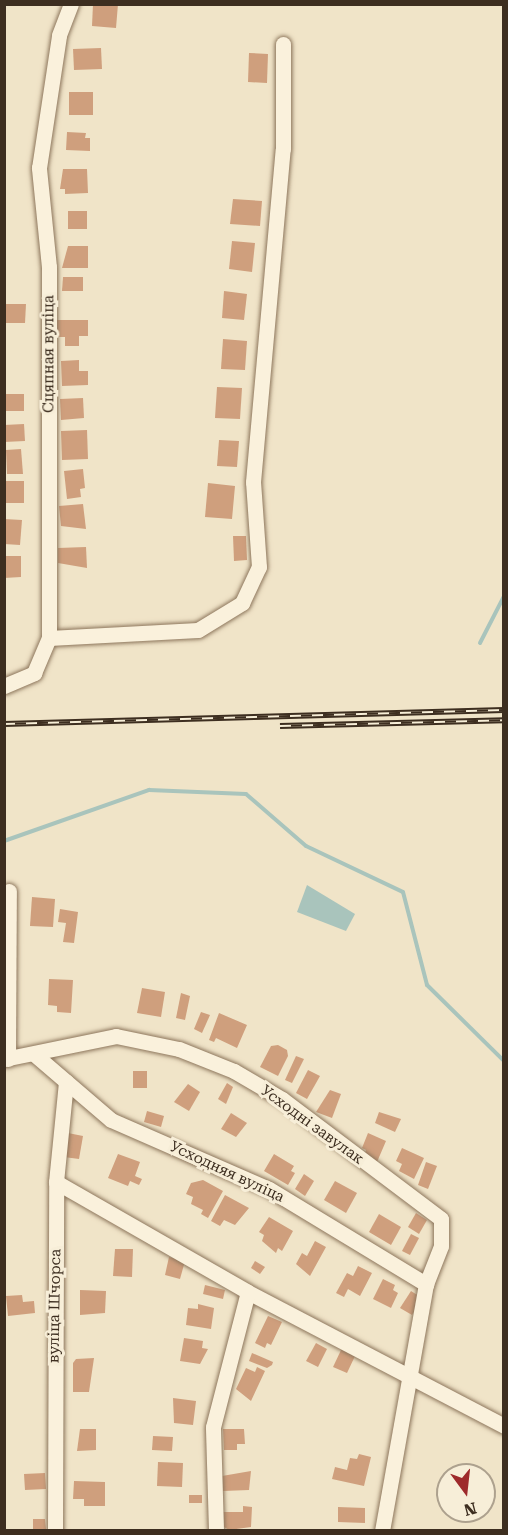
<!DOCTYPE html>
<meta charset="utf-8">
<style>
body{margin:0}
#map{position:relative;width:508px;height:1535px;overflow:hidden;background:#f0e4c8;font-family:"Roboto Serif",serif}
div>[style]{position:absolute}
.water>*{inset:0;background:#a9c4bc}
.stream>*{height:4px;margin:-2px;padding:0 2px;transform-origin:2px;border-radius:2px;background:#a9c4bc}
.building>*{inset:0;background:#cf9f7d}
.roads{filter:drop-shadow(0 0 2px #8d765c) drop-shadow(0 0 2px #8d765c)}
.minor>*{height:15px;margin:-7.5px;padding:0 7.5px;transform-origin:7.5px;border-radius:7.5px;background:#faf1dc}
.rail>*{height:6px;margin-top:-3px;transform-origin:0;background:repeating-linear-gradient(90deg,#f7eed8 0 11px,#3d2e20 0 22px);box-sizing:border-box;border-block:2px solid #3d2e20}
span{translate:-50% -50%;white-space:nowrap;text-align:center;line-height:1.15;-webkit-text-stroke:6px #f7eed8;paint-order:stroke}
.street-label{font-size:15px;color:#3d2e20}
.frame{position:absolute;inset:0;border:6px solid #3d2e20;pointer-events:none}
.north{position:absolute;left:436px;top:1463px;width:60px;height:60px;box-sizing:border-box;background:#f7eed8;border:2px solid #ada18e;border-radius:50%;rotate:165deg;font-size:16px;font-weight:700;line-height:24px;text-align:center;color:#3d2e20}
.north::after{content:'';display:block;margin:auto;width:21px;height:27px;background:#9e2a2b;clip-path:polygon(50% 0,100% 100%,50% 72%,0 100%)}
</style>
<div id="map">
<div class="water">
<div style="clip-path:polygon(307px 885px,355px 914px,346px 931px,297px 912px)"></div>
</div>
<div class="stream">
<div style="left:480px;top:643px;width:53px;rotate:-62.9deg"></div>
<div style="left:4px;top:841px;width:154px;rotate:-19.4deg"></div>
<div style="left:149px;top:790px;width:97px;rotate:2.4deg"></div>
<div style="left:246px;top:794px;width:79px;rotate:40.9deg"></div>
<div style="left:306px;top:846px;width:107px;rotate:25.4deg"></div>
<div style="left:403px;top:892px;width:96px;rotate:75.5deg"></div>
<div style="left:427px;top:985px;width:108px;rotate:44.6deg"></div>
</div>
<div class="building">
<div style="clip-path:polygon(93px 4px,118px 4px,116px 28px,92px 26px)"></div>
<div style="clip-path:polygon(101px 48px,102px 69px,74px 70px,73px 49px)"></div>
<div style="clip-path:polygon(249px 53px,268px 54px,267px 83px,248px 82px)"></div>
<div style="clip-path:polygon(69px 92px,93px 92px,93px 115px,69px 115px)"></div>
<div style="clip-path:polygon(67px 132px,86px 133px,85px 138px,90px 138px,90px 151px,66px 150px)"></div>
<div style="clip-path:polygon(63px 169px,87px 169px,88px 193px,65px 194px,65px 189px,60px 189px)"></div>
<div style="clip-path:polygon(233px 199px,262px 201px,260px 226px,230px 224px)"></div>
<div style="clip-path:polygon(68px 211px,87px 211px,87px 229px,68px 229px)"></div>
<div style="clip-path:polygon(232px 241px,255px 243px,252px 272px,229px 269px)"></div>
<div style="clip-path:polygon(68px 246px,88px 246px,88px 268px,62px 268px)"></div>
<div style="clip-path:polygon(63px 277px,83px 277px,83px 291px,62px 291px)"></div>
<div style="clip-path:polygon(224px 291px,247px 294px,244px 320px,222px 318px)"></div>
<div style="clip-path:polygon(4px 304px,26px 304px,25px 323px,4px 323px)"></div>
<div style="clip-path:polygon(57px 320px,88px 320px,88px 336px,79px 336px,79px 346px,65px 346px,65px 337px,57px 337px)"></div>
<div style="clip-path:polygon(223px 339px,247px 341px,245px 370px,221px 369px)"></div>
<div style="clip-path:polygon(79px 360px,79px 371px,88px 371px,88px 385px,62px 386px,61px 361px)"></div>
<div style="clip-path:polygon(217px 387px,242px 388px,240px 419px,215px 418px)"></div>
<div style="clip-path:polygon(4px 394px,24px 394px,24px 411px,4px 411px)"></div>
<div style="clip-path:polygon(83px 398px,84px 418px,61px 420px,60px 399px)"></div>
<div style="clip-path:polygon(24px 424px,25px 441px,4px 442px,4px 425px)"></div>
<div style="clip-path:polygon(87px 430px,88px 459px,62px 460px,61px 431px)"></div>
<div style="clip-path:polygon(219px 440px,239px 441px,237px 467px,217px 466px)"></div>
<div style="clip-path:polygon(21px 449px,23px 474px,7px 474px,6px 450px)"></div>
<div style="clip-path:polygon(83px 469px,85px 488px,80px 489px,81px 497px,67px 499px,64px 471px)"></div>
<div style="clip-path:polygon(5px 481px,24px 481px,24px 503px,5px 503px)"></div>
<div style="clip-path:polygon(208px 483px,235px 486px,232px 519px,205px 517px)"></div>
<div style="clip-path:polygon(83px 504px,86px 529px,61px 526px,59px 506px)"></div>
<div style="clip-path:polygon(4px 519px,22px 520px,20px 545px,4px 544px)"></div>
<div style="clip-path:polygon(233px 536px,246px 536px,247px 560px,234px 561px)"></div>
<div style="clip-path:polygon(86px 547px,87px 568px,58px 563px,58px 548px)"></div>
<div style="clip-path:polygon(4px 556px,21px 556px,21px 577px,4px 578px)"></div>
<div style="clip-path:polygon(32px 897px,55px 899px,53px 927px,30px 926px)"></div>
<div style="clip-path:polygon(60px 909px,78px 912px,74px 943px,63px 942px,66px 923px,58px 922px)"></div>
<div style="clip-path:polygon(49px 979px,73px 980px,71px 1013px,57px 1012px,57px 1006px,48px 1005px)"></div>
<div style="clip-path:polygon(142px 988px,165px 992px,161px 1017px,137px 1013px)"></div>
<div style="clip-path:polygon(181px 993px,190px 996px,185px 1020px,176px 1018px)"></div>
<div style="clip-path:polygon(201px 1012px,210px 1015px,202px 1033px,194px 1029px)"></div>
<div style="clip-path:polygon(219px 1013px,247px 1025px,237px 1048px,216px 1038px,214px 1042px,209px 1040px)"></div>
<div style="clip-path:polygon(278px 1045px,287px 1050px,288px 1056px,278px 1076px,260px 1067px,271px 1046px)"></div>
<div style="clip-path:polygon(296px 1056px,304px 1059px,292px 1083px,285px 1080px)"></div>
<div style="clip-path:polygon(308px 1070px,320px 1076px,307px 1099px,296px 1093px)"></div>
<div style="clip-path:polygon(133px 1071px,147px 1071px,147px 1088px,133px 1088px)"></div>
<div style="clip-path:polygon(227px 1083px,233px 1087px,226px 1104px,218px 1099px)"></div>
<div style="clip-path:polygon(188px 1084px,200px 1092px,189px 1111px,174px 1102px)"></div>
<div style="clip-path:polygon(330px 1090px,341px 1094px,332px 1118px,316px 1112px)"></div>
<div style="clip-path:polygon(147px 1111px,164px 1116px,161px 1127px,144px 1122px)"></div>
<div style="clip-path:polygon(379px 1112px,401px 1119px,395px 1132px,375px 1123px)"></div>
<div style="clip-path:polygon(231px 1113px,247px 1123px,236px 1137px,221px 1129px)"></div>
<div style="clip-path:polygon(68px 1133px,83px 1136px,79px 1159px,64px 1157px)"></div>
<div style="clip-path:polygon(368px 1133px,386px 1141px,377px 1162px,364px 1156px,366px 1150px,362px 1148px)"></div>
<div style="clip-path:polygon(402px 1148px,424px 1158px,414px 1179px,399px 1171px,402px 1164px,396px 1161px)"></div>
<div style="clip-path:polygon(118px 1154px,140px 1162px,135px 1176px,142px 1179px,139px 1185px,130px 1181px,128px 1186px,108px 1178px)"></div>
<div style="clip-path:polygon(274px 1154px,294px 1166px,291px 1171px,295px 1173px,288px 1185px,264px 1171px)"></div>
<div style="clip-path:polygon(426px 1162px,437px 1166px,428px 1189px,418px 1185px)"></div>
<div style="clip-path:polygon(304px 1174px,314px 1181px,305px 1196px,295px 1189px)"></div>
<div style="clip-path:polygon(203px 1180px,223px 1191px,208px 1218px,201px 1214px,203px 1210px,191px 1204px,193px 1197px,186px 1194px,191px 1183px)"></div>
<div style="clip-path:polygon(335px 1181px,357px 1193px,346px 1213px,324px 1200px)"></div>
<div style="clip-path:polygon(225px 1195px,249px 1208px,235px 1225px,224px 1220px,220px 1226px,211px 1221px)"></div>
<div style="clip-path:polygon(416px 1213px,427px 1220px,419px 1234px,408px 1227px)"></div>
<div style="clip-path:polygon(379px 1214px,401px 1227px,391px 1245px,369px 1232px)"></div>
<div style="clip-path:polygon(269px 1217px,293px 1231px,282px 1251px,278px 1248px,276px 1253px,262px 1241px,264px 1235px,259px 1232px)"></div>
<div style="clip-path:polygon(411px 1234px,419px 1238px,410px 1255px,402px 1251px)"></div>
<div style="clip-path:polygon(315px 1241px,326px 1247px,310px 1276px,296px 1264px,302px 1253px,307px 1256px)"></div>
<div style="clip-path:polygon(115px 1249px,133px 1249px,132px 1277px,113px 1276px)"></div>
<div style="clip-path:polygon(169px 1257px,185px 1261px,180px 1279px,165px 1275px)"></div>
<div style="clip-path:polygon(255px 1261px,265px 1267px,260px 1274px,251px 1268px)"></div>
<div style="clip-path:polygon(358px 1266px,372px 1273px,360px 1296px,348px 1289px,344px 1297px,336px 1293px,347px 1273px,353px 1276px)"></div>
<div style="clip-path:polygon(383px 1279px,395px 1285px,393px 1290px,398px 1293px,391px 1308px,373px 1299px)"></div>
<div style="clip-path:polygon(205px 1285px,225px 1290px,223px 1299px,203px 1294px)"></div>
<div style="clip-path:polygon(80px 1290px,106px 1291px,105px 1313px,80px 1315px)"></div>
<div style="clip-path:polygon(411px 1291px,422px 1298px,412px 1315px,400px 1308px)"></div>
<div style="clip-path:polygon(22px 1295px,23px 1302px,34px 1301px,35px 1313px,8px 1316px,6px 1296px)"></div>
<div style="clip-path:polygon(198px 1304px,214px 1308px,211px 1329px,186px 1325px,188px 1308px,198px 1309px)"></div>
<div style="clip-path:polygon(268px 1316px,282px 1322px,271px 1345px,267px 1343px,265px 1348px,255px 1343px)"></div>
<div style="clip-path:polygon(184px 1338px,203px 1341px,202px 1348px,208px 1349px,200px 1364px,180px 1361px)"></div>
<div style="clip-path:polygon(316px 1343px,327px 1349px,318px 1367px,306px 1361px)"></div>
<div style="clip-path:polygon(342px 1348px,356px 1354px,347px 1373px,333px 1367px)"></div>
<div style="clip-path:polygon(252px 1353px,273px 1362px,272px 1365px,267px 1368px,249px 1361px)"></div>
<div style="clip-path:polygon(94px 1358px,89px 1392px,73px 1392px,73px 1363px,76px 1359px)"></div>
<div style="clip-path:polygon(257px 1367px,265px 1371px,251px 1401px,236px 1389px,246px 1368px,255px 1372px)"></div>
<div style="clip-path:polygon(173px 1398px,196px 1401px,193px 1425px,174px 1423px)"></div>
<div style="clip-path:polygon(80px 1429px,96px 1429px,96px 1450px,77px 1451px)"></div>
<div style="clip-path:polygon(223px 1429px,244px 1429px,245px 1444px,237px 1444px,237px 1450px,224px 1450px)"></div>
<div style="clip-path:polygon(153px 1436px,173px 1437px,172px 1451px,152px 1450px)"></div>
<div style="clip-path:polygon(359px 1454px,371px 1457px,364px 1486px,332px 1479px,335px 1467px,347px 1470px,350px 1458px,357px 1459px)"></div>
<div style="clip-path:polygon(158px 1462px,183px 1463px,182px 1487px,157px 1486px)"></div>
<div style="clip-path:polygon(251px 1471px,249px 1490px,223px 1491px,222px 1476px)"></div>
<div style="clip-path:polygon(45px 1473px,46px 1489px,25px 1490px,24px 1474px)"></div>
<div style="clip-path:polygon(74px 1481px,105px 1482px,105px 1506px,84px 1506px,84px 1499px,73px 1499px)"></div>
<div style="clip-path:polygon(189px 1495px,202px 1495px,202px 1503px,189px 1503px)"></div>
<div style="clip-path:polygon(243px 1506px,252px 1507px,251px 1527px,229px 1530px,224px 1527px,223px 1512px,243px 1512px)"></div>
<div style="clip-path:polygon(338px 1507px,365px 1508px,365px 1523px,338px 1522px)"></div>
<div style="clip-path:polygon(33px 1519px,45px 1519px,46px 1529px,33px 1529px)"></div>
</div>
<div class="roads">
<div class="minor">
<div style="left:49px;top:638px;width:149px;rotate:-3.1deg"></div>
<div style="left:198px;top:630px;width:52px;rotate:-31.5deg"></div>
<div style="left:242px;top:603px;width:40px;rotate:-65deg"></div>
<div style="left:259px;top:567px;width:85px;rotate:-94deg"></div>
<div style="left:253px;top:482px;width:334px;rotate:-84.9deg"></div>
<div style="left:283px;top:149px;width:105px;rotate:-90deg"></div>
<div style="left:4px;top:686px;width:33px;rotate:-23deg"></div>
<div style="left:34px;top:673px;width:38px;rotate:-67deg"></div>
<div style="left:49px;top:638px;width:371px;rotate:-90deg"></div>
<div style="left:49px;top:267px;width:100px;rotate:-95.8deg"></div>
<div style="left:39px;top:168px;width:134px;rotate:-81.4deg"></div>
<div style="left:59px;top:35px;width:33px;rotate:-69deg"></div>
<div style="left:34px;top:1054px;width:101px;rotate:40.6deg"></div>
<div style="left:111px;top:1120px;width:172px;rotate:23.6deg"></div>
<div style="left:269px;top:1189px;width:184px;rotate:31.2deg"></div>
<div style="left:4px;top:1059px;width:114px;rotate:-11.6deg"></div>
<div style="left:116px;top:1036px;width:64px;rotate:11.7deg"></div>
<div style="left:179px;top:1049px;width:59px;rotate:21.8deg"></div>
<div style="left:234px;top:1071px;width:56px;rotate:30.3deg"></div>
<div style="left:282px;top:1099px;width:199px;rotate:37deg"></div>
<div style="left:441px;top:1219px;width:27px;rotate:90deg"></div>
<div style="left:441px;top:1246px;width:41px;rotate:111.5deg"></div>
<div style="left:426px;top:1284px;width:250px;rotate:100.1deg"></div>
<div style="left:8px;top:1059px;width:168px;rotate:-89.7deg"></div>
<div style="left:56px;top:1182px;width:221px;rotate:29.8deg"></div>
<div style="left:248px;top:1292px;width:289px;rotate:27.6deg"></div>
<div style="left:55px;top:1530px;width:348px;rotate:-89.8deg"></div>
<div style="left:56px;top:1182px;width:101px;rotate:-84.3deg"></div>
<div style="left:216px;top:1530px;width:103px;rotate:-91.7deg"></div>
<div style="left:213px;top:1427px;width:139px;rotate:-75.5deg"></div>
</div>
</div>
<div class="rail">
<div style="left:4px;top:724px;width:500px;rotate:-1.6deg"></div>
<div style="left:280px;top:726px;width:224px;rotate:-1.5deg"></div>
</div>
<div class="street-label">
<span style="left:49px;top:354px;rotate:-90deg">Сцяпная вуліца</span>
<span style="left:312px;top:1125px;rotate:36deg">Усходні завулак</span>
<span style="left:227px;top:1172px;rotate:25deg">Усходняя вуліца</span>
<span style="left:55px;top:1306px;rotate:-89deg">вуліца Шчорса</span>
</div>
<div class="frame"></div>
<div class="north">N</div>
</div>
